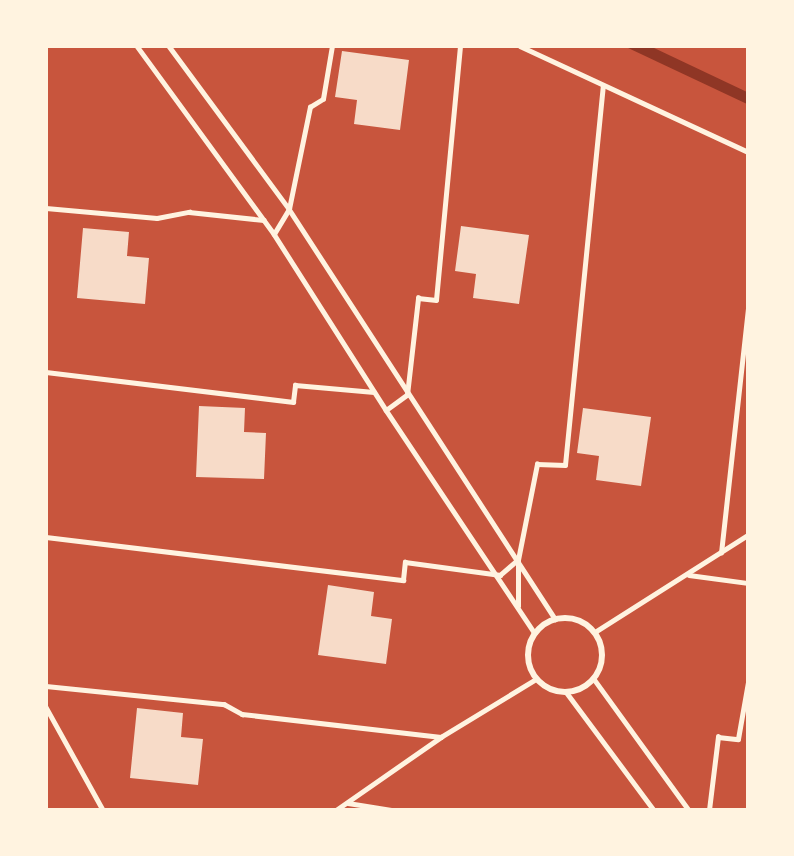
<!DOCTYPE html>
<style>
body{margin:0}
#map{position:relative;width:794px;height:856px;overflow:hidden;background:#c8553d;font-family:"Open Sans",sans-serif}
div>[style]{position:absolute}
.water>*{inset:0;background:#8f3625}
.building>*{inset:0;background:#f7dbc8}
.service>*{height:4.5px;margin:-2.25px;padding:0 2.25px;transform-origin:2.25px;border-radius:2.25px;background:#fff3e0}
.minor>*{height:6px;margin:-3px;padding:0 3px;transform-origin:3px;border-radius:3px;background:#fff3e0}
.minor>.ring{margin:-3px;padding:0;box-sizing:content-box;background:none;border:6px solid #fff3e0;border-radius:50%}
span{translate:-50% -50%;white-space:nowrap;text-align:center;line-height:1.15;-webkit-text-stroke:4.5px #fff3e0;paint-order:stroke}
.frame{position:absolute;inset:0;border:48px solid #fff3e0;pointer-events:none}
</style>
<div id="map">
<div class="water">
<div style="clip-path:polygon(626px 47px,652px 47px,747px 92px,747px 104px)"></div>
</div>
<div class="building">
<div style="clip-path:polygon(342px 51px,409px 60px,400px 130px,354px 124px,357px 100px,335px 97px)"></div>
<div style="clip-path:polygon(461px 226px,529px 235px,519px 304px,473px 298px,476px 274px,455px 271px)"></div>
<div style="clip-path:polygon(83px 228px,129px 232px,127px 256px,149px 258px,145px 304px,77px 298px)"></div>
<div style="clip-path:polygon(199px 406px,245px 408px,244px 432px,266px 433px,264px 479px,196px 477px)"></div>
<div style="clip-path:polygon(583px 408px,651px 417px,641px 486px,596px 480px,599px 456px,577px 453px)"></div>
<div style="clip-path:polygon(328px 585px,374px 592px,371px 616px,392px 619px,386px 664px,318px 655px)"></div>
<div style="clip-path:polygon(137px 708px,183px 713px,181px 737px,203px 739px,198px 785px,130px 778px)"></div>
</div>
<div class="service">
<div style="left:137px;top:46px;width:233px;rotate:53.9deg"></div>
<div style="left:274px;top:234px;width:209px;rotate:57.5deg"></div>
<div style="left:386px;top:410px;width:268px;rotate:56.3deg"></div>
<div style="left:169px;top:46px;width:202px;rotate:53.6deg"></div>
<div style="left:289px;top:209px;width:489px;rotate:57deg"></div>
<div style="left:520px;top:46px;width:251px;rotate:24.9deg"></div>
<div style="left:46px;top:208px;width:111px;rotate:5.1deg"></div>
<div style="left:157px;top:218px;width:33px;rotate:-11deg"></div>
<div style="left:189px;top:212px;width:75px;rotate:6.1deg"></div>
<div style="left:274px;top:234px;width:29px;rotate:-59deg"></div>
<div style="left:289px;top:209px;width:104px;rotate:-78.4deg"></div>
<div style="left:310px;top:107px;width:15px;rotate:-32deg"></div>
<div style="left:323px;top:99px;width:54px;rotate:-80.4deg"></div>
<div style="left:46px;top:372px;width:249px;rotate:6.9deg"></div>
<div style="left:293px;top:402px;width:17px;rotate:-83deg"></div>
<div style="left:295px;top:385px;width:79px;rotate:5.1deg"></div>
<div style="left:386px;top:410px;width:26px;rotate:-36deg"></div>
<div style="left:407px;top:395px;width:98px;rotate:-83.5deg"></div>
<div style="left:418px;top:298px;width:18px;rotate:6deg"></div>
<div style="left:436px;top:300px;width:255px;rotate:-84.6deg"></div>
<div style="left:46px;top:537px;width:360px;rotate:6.9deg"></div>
<div style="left:403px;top:580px;width:18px;rotate:-84deg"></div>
<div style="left:405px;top:562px;width:96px;rotate:7.8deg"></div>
<div style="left:500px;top:575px;width:23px;rotate:-41deg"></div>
<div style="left:721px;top:553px;width:245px;rotate:-83.7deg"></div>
<div style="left:689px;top:575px;width:60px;rotate:7.7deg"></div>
<div style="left:518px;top:606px;width:46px;rotate:-90deg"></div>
<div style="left:518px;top:560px;width:98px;rotate:-78.8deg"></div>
<div style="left:537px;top:464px;width:28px;rotate:2deg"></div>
<div style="left:565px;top:465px;width:381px;rotate:-84.3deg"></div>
<div style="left:595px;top:632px;width:181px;rotate:-32.4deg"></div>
<div style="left:594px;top:679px;width:162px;rotate:54.1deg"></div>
<div style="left:46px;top:686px;width:179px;rotate:5.8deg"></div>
<div style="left:224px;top:704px;width:21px;rotate:29deg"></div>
<div style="left:242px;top:714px;width:200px;rotate:6.6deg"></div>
<div style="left:567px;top:693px;width:146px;rotate:53.4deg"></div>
<div style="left:46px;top:707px;width:118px;rotate:61deg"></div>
<div style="left:348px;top:803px;width:45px;rotate:9deg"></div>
<div style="left:336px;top:810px;width:128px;rotate:-34.8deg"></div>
<div style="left:441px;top:737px;width:111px;rotate:-31.4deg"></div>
<div style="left:709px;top:810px;width:74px;rotate:-83deg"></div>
<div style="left:718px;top:737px;width:20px;rotate:6deg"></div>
<div style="left:738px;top:739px;width:58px;rotate:-80deg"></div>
</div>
<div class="minor">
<div class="ring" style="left:528px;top:618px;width:68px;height:68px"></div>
</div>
<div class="frame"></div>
</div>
